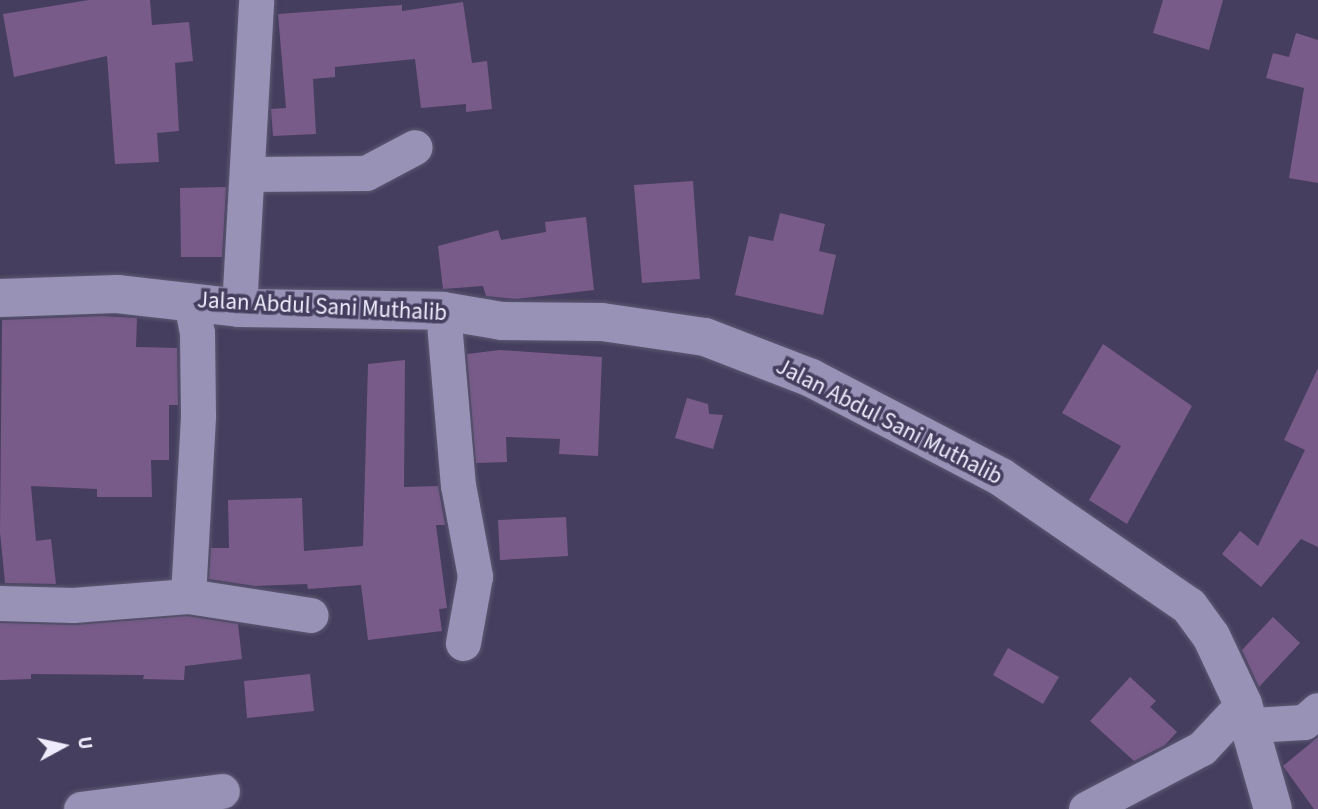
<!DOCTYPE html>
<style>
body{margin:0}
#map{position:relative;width:1318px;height:809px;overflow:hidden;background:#453e5e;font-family:"Source Sans 3",sans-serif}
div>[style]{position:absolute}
.building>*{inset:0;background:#795b8a}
.roads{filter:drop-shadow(0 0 2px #5e5973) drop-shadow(0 0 2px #5e5973)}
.street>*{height:35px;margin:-17.5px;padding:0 17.5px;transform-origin:17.5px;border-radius:17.5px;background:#9892b6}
.secondary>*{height:38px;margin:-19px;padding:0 19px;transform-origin:19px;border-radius:19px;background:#9892b6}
span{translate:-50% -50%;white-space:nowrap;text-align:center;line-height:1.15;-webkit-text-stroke:7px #453e5e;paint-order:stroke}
.street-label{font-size:23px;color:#eeecfc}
.north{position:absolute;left:28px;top:711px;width:70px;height:70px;-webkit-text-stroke:5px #453e5e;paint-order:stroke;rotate:82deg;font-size:19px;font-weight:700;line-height:28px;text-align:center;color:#eeecfc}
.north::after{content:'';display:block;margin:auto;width:24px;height:32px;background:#eeecfc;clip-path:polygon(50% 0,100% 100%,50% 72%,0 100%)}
</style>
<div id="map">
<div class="building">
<div style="clip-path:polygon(89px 0,150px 0,152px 25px,189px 22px,193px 61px,175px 63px,179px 131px,157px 133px,159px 162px,115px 164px,107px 56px,14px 77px,3px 14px)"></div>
<div style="clip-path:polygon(1163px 0,1223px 0,1209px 50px,1153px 33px)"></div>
<div style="clip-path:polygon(463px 2px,472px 63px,487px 61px,492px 109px,466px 112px,466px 104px,421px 108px,415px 59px,335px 67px,335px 77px,313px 79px,316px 134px,273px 136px,271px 109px,286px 108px,278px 14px,402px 5px,402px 11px)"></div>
<div style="clip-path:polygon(1296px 33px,1318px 40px,1318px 183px,1289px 178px,1304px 88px,1266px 78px,1273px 53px,1289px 57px)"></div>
<div style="clip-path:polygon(693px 181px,700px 279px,642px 283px,634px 185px)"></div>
<div style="clip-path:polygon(226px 187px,222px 257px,181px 257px,180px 188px)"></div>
<div style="clip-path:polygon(780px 213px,825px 224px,819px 251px,836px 255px,823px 315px,735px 295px,749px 236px,773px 241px)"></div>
<div style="clip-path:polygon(586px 217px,594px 290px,516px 299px,486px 296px,483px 286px,443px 289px,438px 246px,498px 230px,501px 240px,546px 232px,545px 222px)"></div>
<div style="clip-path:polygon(102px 316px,137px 318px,136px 347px,177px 348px,178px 405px,169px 405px,169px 460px,151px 460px,152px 497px,97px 497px,97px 489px,31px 486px,36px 541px,51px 539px,56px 584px,5px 583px,0 532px,2px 320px)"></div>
<div style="clip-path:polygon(1103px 344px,1192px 406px,1127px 524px,1089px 500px,1121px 446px,1062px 413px)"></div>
<div style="clip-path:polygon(500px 350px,602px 357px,598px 456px,559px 454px,560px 439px,506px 437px,507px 462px,476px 463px,467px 354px)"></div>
<div style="clip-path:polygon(405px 360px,404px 487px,438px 486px,445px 525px,436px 525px,447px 608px,439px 609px,442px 631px,368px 640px,361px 585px,308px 589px,307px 584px,255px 586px,209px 579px,211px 548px,229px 548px,228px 500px,302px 498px,304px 551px,363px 546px,368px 364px)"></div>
<div style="clip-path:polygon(1318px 368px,1318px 547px,1301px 539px,1261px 587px,1222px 554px,1240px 531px,1258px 546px,1305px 450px,1284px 440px)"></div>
<div style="clip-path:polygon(687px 398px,708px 404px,709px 414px,723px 415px,713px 449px,675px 438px)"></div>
<div style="clip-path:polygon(566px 517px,568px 556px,500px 560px,498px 520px)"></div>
<div style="clip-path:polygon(187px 616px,238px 624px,242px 659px,185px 666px,184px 680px,143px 679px,144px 675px,31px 674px,31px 679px,0 680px,0 623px,75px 625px)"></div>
<div style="clip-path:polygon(1273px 617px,1300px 643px,1259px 687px,1242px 650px)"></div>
<div style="clip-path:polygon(1008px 648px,1059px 677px,1043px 704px,993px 675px)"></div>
<div style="clip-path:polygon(310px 674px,314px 711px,247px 718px,244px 681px)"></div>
<div style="clip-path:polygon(1130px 677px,1156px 701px,1150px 707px,1177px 732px,1165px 745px,1134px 761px,1090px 721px)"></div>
<div style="clip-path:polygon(1318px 737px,1318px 809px,1314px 809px,1283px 766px)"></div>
</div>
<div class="roads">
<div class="street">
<div style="left:248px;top:174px;width:118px;rotate:-0.5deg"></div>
<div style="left:366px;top:173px;width:55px;rotate:-28deg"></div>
<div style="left:239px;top:308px;width:308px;rotate:-86.8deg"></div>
<div style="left:443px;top:311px;width:175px;rotate:85.1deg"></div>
<div style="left:458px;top:485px;width:93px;rotate:79.4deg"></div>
<div style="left:475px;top:576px;width:68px;rotate:100.2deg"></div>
<div style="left:188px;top:596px;width:124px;rotate:8.8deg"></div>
<div style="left:0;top:603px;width:73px;rotate:1.6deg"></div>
<div style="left:73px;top:605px;width:115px;rotate:-4.5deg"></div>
<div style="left:188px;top:596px;width:181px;rotate:-86.8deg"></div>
<div style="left:198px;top:415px;width:82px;rotate:-90.7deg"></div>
<div style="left:197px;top:333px;width:33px;rotate:-101deg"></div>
<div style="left:1252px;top:725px;width:52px;rotate:-3.3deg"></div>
<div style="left:1304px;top:722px;width:18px;rotate:-41deg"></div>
<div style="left:81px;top:809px;width:142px;rotate:-7.3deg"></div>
<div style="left:1086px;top:809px;width:131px;rotate:-27.7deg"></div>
<div style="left:1202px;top:748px;width:60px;rotate:-47deg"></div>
</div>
<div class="secondary">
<div style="left:0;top:298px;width:117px;rotate:-2deg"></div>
<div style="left:117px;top:294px;width:123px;rotate:6.5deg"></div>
<div style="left:239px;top:308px;width:204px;rotate:0.8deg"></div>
<div style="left:443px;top:311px;width:60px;rotate:9.6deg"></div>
<div style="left:502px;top:321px;width:100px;rotate:0.6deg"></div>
<div style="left:602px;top:322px;width:104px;rotate:8.3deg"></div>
<div style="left:705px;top:337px;width:114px;rotate:21.1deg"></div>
<div style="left:811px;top:378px;width:214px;rotate:27.5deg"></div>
<div style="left:1001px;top:477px;width:228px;rotate:34.5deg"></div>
<div style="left:1189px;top:606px;width:37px;rotate:54deg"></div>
<div style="left:1211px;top:636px;width:75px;rotate:64.8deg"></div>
<div style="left:1243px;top:704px;width:109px;rotate:74.1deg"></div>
</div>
</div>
<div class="street-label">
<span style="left:322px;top:307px;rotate:3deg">Jalan Abdul Sani Muthalib</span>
<span style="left:889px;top:422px;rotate:27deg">Jalan Abdul Sani Muthalib</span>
</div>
<div class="north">U</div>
</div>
